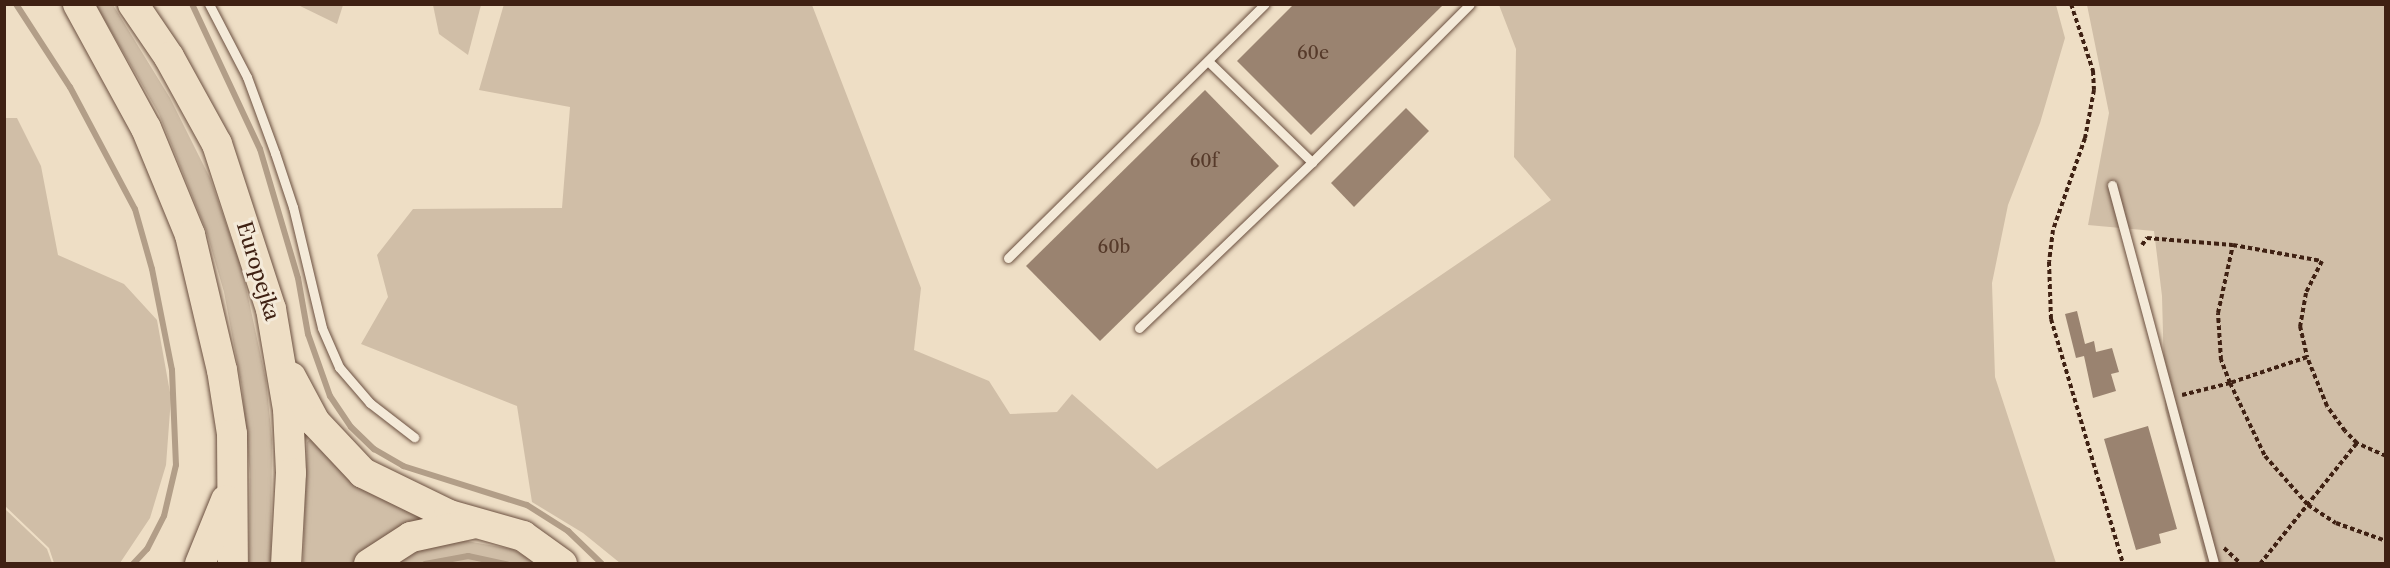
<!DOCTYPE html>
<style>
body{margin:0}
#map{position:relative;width:2390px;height:568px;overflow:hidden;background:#eedec5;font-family:"Libre Caslon Text",serif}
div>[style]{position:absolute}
.green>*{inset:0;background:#d0bea7}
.stream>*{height:6px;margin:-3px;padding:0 3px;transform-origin:3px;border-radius:3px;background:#b29e88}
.building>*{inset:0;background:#9a8370}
.path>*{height:4px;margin-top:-2px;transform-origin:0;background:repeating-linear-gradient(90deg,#3f2113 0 4.5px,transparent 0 7.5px)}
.roads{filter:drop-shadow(0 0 2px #6b5040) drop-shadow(0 0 2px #6b5040)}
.service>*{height:9px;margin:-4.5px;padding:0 4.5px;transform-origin:4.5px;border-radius:4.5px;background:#f4ead9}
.primary>*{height:30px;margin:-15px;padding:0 15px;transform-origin:15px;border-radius:15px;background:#eedec5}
span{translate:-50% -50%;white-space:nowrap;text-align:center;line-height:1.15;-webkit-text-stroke:6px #f4ead9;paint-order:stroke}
.number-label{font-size:18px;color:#563a2a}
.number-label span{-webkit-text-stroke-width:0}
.street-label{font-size:21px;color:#3f2113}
.frame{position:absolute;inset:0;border:6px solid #3f2113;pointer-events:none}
</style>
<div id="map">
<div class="green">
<div style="clip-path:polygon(504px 4px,812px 5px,921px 288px,914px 350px,989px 381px,1010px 414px,1057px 412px,1072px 394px,1157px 469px,1551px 200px,1514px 157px,1516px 49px,1499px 5px,2056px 5px,2065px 38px,2040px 123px,2008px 205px,1992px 283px,1995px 377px,2056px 563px,620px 563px,583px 533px,532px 502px,517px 406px,361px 344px,388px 297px,377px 255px,413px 209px,562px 208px,570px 107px,479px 90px)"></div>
<div style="clip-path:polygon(96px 5px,113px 5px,170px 98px,210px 178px,242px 269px,266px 380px,272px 439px,271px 563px,249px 563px,250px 474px,242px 388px,224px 292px,206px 230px,159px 114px)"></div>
<div style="clip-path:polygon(298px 5px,343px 5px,337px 24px)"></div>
<div style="clip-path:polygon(433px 5px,481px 5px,468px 55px,439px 34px)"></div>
<div style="clip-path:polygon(2087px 5px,2385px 5px,2385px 563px,2206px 563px,2165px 409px,2162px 296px,2154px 231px,2088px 225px,2109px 113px)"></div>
<div style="clip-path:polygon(5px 118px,17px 118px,41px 166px,58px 255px,124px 284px,157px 320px,171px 398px,166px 465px,150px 518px,120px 563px,54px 563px,49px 548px,5px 506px)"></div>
<div style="clip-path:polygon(312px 438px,432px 517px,365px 553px,352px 563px,303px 564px,307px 442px)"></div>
<div style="clip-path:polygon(4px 508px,47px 549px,52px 563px,5px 563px)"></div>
<div style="clip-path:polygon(461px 540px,512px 549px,540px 564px,387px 564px,409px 552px)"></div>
</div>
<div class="stream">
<div style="left:16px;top:4px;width:99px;rotate:57deg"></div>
<div style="left:70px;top:87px;width:138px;rotate:62deg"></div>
<div style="left:135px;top:209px;width:62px;rotate:74.2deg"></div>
<div style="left:152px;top:269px;width:103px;rotate:78.8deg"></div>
<div style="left:172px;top:370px;width:95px;rotate:87.6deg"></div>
<div style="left:176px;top:465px;width:52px;rotate:103.2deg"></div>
<div style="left:164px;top:516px;width:37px;rotate:117deg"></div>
<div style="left:147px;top:549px;width:21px;rotate:133deg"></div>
<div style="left:192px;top:4px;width:160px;rotate:64.9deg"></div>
<div style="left:260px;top:149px;width:134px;rotate:73.6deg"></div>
<div style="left:298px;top:278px;width:57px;rotate:79.9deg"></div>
<div style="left:308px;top:334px;width:66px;rotate:70.5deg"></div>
<div style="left:330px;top:396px;width:37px;rotate:56deg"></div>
<div style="left:351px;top:427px;width:32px;rotate:44deg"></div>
<div style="left:374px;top:449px;width:34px;rotate:30deg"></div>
<div style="left:403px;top:466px;width:130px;rotate:17.5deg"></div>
<div style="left:527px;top:505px;width:49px;rotate:32.4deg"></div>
<div style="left:568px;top:531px;width:47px;rotate:44.1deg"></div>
<div style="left:425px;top:564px;width:44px;rotate:-10.5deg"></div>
<div style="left:468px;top:556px;width:40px;rotate:12deg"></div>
</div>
<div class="building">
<div style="clip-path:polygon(1294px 4px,1444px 4px,1311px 135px,1237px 61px)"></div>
<div style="clip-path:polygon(1205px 90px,1279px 166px,1100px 341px,1026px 266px)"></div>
<div style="clip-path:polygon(1406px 108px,1429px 131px,1354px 207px,1331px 183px)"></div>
<div style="clip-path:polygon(2077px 311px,2085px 344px,2094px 341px,2096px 352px,2112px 348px,2119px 372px,2111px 374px,2116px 391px,2093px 398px,2084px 356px,2076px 358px,2065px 314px)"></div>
<div style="clip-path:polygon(2148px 426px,2177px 529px,2159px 534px,2161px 543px,2136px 550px,2104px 439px)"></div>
</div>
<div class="path">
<div style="left:2071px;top:4px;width:71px;rotate:71.8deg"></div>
<div style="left:2093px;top:71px;width:19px;rotate:87deg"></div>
<div style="left:2094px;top:90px;width:49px;rotate:100.6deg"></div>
<div style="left:2085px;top:138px;width:97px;rotate:109.2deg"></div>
<div style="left:2053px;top:230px;width:32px;rotate:97deg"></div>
<div style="left:2049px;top:262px;width:57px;rotate:88deg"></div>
<div style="left:2051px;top:319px;width:255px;rotate:73.6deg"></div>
<div style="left:2142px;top:245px;width:9px;rotate:-54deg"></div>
<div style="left:2147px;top:238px;width:86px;rotate:4.7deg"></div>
<div style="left:2233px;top:245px;width:90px;rotate:10.2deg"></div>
<div style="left:2322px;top:261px;width:36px;rotate:117deg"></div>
<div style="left:2306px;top:293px;width:34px;rotate:100deg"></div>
<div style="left:2300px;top:326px;width:32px;rotate:77deg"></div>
<div style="left:2182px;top:395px;width:49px;rotate:-14deg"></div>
<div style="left:2230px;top:383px;width:25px;rotate:-111deg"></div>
<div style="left:2221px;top:360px;width:47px;rotate:-93.7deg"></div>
<div style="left:2218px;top:313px;width:70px;rotate:-77.6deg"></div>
<div style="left:2386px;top:456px;width:32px;rotate:-156deg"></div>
<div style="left:2357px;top:443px;width:17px;rotate:-135deg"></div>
<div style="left:2345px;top:431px;width:31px;rotate:-126deg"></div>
<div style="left:2327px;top:406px;width:53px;rotate:-112.2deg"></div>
<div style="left:2307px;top:357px;width:81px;rotate:161.3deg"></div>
<div style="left:2230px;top:383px;width:81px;rotate:64.4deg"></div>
<div style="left:2265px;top:456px;width:65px;rotate:48.7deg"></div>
<div style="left:2308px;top:505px;width:33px;rotate:33deg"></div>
<div style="left:2336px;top:523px;width:53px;rotate:19.8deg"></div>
<div style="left:2224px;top:548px;width:23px;rotate:43deg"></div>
<div style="left:2260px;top:564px;width:155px;rotate:-51.3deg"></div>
</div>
<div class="roads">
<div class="service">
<div style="left:209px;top:4px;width:82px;rotate:62.5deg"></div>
<div style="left:247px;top:77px;width:81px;rotate:69.8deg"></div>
<div style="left:275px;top:153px;width:57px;rotate:71.6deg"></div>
<div style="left:293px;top:207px;width:124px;rotate:76.5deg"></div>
<div style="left:322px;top:328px;width:43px;rotate:66.4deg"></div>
<div style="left:339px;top:367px;width:48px;rotate:49.3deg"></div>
<div style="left:370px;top:403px;width:56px;rotate:37.7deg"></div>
<div style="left:1209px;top:62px;width:144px;rotate:44.2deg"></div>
<div style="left:1312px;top:162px;width:223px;rotate:-45deg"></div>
<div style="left:2112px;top:185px;width:392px;rotate:74.9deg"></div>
<div style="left:1008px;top:258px;width:361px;rotate:-44.7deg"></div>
<div style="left:1139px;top:328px;width:240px;rotate:-43.8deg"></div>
</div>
<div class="primary">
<div style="left:78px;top:4px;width:141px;rotate:61.3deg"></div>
<div style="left:146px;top:128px;width:116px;rotate:67.6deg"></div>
<div style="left:190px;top:235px;width:139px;rotate:76.7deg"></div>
<div style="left:222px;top:370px;width:65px;rotate:81.1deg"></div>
<div style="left:232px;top:434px;width:130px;rotate:89.6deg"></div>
<div style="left:133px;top:4px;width:64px;rotate:55.8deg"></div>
<div style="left:169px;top:57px;width:99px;rotate:61.1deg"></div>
<div style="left:217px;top:144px;width:174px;rotate:71.9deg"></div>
<div style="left:271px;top:309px;width:101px;rotate:80.4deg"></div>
<div style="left:288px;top:409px;width:64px;rotate:87.3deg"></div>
<div style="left:291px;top:473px;width:91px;rotate:93.1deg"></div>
<div style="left:291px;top:377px;width:51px;rotate:61.9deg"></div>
<div style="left:315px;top:422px;width:70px;rotate:46.7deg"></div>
<div style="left:363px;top:473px;width:96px;rotate:26deg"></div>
<div style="left:449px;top:515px;width:77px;rotate:15.8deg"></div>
<div style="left:523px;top:536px;width:48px;rotate:35.7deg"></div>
<div style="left:200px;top:564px;width:69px;rotate:-67.9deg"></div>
<div style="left:369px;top:564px;width:50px;rotate:-32.7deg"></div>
<div style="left:411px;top:537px;width:61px;rotate:-12.2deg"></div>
</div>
</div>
<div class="number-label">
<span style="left:1313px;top:53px">60e</span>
<span style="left:1204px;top:161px">60f</span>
<span style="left:1114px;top:247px">60b</span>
</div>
<div class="street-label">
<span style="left:258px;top:271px;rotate:73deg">Europejka</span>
</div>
<div class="frame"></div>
</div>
